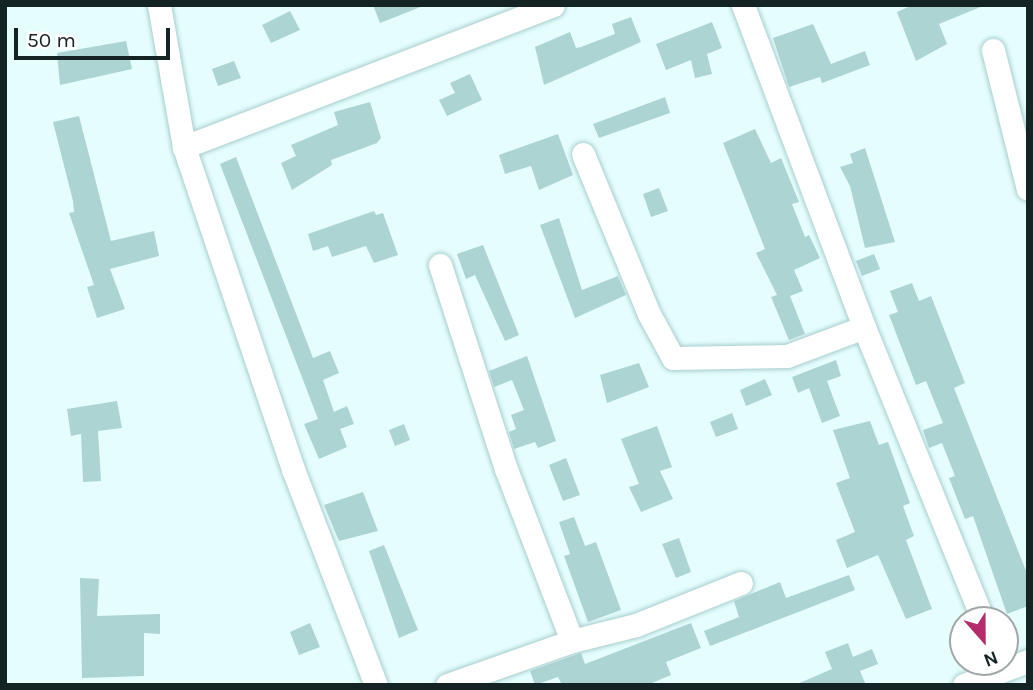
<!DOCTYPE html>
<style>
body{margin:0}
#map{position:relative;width:1033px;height:690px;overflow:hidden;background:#e5fdfd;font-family:Karla,sans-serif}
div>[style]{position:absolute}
.building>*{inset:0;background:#acd4d3}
.roads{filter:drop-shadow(0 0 2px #a7cecd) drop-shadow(0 0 2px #a7cecd)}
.street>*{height:23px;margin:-11.5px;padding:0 11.5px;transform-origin:11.5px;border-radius:11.5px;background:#fff}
span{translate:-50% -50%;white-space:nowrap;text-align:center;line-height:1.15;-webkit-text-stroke:5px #fff;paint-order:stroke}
.frame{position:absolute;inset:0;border:7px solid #142323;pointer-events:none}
.north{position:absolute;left:949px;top:606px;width:70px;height:70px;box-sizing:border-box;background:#fff;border:2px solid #a1a7a7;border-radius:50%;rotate:159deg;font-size:19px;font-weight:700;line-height:28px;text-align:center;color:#142323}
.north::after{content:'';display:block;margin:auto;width:24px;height:32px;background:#b52c6c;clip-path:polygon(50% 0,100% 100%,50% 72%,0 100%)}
.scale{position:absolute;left:14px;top:28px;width:156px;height:32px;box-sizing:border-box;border:4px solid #142323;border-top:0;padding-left:9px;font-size:21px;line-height:24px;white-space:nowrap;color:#142323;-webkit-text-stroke:5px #fff;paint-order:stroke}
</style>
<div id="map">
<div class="building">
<div style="clip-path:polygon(373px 5px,423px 5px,423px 6px,380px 23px)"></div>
<div style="clip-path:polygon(913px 5px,983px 5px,983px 6px,939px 24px,947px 44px,916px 61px,897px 12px)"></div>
<div style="clip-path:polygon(290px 11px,300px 30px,271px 43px,262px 25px)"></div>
<div style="clip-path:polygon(631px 17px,641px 42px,544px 85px,535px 47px,570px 32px,576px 48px,581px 47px,615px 34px,612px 24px)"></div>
<div style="clip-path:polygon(712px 22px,722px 48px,707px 54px,712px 74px,695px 78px,691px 60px,666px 70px,656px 44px)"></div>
<div style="clip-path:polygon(813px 24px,831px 64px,865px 51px,870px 65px,822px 83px,820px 77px,789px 87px,773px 38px)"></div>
<div style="clip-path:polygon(126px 41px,132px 69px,60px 85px,57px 53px)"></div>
<div style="clip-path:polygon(234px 61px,241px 78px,218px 86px,212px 69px)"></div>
<div style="clip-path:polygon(470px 74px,482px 100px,447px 116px,439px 100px,455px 93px,450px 83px)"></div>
<div style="clip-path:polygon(665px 97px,670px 113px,599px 138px,593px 124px)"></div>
<div style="clip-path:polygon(370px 102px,381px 138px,377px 143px,331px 160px,332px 165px,292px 190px,281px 163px,296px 156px,291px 145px,338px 125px,334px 112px)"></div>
<div style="clip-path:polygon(79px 116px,111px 241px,154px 231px,159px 256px,110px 269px,125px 309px,97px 318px,87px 287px,94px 285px,69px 213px,74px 212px,73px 201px,53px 122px)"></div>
<div style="clip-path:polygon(755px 129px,771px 163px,781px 158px,799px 202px,792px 204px,805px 237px,809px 235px,820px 258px,794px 270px,803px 291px,790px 296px,805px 334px,789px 340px,771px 297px,777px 295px,756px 253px,765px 249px,723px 143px)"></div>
<div style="clip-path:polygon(558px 134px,573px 175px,539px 190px,531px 166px,505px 174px,499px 155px)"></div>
<div style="clip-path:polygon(865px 148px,895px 242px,865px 248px,850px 186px,840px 167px,853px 163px,850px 154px)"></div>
<div style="clip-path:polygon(236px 157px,313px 358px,330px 351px,339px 373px,323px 380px,334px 412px,347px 406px,354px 424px,340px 429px,347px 447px,319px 459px,304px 424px,318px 419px,220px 164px)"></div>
<div style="clip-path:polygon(659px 188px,668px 211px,651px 217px,643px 194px)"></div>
<div style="clip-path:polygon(374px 211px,376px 215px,383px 213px,398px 255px,374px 263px,366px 246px,332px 257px,328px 246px,313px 251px,308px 234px)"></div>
<div style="clip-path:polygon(559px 218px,582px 290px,618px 276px,626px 295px,575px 318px,540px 225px)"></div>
<div style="clip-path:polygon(483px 245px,519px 335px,505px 341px,475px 275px,466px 279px,457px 254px)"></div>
<div style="clip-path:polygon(874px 254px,880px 269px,862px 276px,856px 261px)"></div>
<div style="clip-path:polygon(912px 283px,919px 301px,931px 296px,965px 383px,954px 388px,1028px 576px,1028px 606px,1007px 614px,973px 516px,965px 519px,949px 478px,955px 476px,942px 443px,929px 448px,923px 430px,943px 423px,926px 381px,916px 385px,889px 315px,898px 312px,890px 291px)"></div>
<div style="clip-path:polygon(527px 356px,556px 441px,538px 448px,535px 442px,514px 449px,509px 432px,516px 429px,511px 415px,524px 410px,512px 380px,494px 387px,489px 371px)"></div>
<div style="clip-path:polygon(836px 360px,841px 376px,827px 381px,840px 416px,822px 423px,809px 388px,798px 393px,792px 377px)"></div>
<div style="clip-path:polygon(639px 363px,649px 387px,607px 403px,600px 375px)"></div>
<div style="clip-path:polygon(765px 379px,772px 395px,746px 406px,740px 390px)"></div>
<div style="clip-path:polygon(117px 401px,122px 428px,98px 431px,101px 481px,83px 482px,81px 434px,71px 436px,67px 409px)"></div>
<div style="clip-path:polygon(732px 413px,738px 429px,716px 437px,710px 422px)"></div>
<div style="clip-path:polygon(870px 421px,879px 445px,888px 442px,910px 503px,903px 506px,914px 536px,906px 540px,932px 609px,906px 619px,878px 555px,847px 568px,836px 540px,855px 532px,836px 483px,850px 478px,833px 430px)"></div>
<div style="clip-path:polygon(404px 424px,410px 440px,395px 446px,389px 430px)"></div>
<div style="clip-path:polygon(657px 426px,672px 467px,660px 471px,673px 499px,641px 512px,629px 487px,639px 484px,621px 439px)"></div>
<div style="clip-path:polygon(566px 458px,580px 495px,563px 501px,549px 465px)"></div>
<div style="clip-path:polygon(363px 492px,378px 531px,339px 541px,324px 505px)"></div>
<div style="clip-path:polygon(574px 517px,585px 546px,596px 542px,621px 610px,588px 622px,564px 556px,570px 554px,559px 522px)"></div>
<div style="clip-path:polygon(679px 538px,691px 572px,676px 578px,662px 544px)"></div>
<div style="clip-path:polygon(384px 545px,418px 630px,399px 638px,369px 551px)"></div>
<div style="clip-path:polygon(849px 575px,855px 590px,710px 646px,704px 631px,739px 617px,734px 601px,780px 582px,786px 598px)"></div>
<div style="clip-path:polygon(80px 578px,99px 579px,97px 616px,160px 614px,160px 634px,144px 633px,144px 676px,82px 678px)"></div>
<div style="clip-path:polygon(310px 623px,320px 647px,299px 655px,290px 632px)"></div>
<div style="clip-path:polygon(691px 623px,701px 648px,666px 662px,671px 675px,647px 685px,562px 685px,558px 677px,535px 685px,530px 671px,581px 653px,585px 664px)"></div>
<div style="clip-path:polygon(848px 643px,853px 657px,872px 649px,878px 664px,860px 671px,866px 685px,795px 685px,832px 669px,825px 652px)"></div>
</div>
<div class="roads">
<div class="street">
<div style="left:159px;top:5px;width:144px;rotate:80deg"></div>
<div style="left:184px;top:147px;width:340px;rotate:71.3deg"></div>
<div style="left:293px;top:469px;width:231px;rotate:69deg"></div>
<div style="left:743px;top:5px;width:344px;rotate:69.4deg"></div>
<div style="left:864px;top:327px;width:316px;rotate:67.9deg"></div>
<div style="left:993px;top:50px;width:143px;rotate:75.9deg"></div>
<div style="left:184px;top:147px;width:395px;rotate:-21deg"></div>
<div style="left:583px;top:154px;width:173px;rotate:67.6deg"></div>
<div style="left:649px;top:314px;width:50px;rotate:61.4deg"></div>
<div style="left:673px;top:358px;width:114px;rotate:-1deg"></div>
<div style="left:787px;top:356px;width:82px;rotate:-20.6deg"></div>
<div style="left:440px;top:265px;width:214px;rotate:72.1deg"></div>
<div style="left:506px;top:469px;width:184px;rotate:69deg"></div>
<div style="left:447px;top:685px;width:133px;rotate:-19.4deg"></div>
<div style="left:572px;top:641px;width:66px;rotate:-14deg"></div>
<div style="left:636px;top:625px;width:113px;rotate:-21.8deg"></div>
<div style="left:964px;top:685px;width:68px;rotate:-20.6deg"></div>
</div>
</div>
<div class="frame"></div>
<div class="north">N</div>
<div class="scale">50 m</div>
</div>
